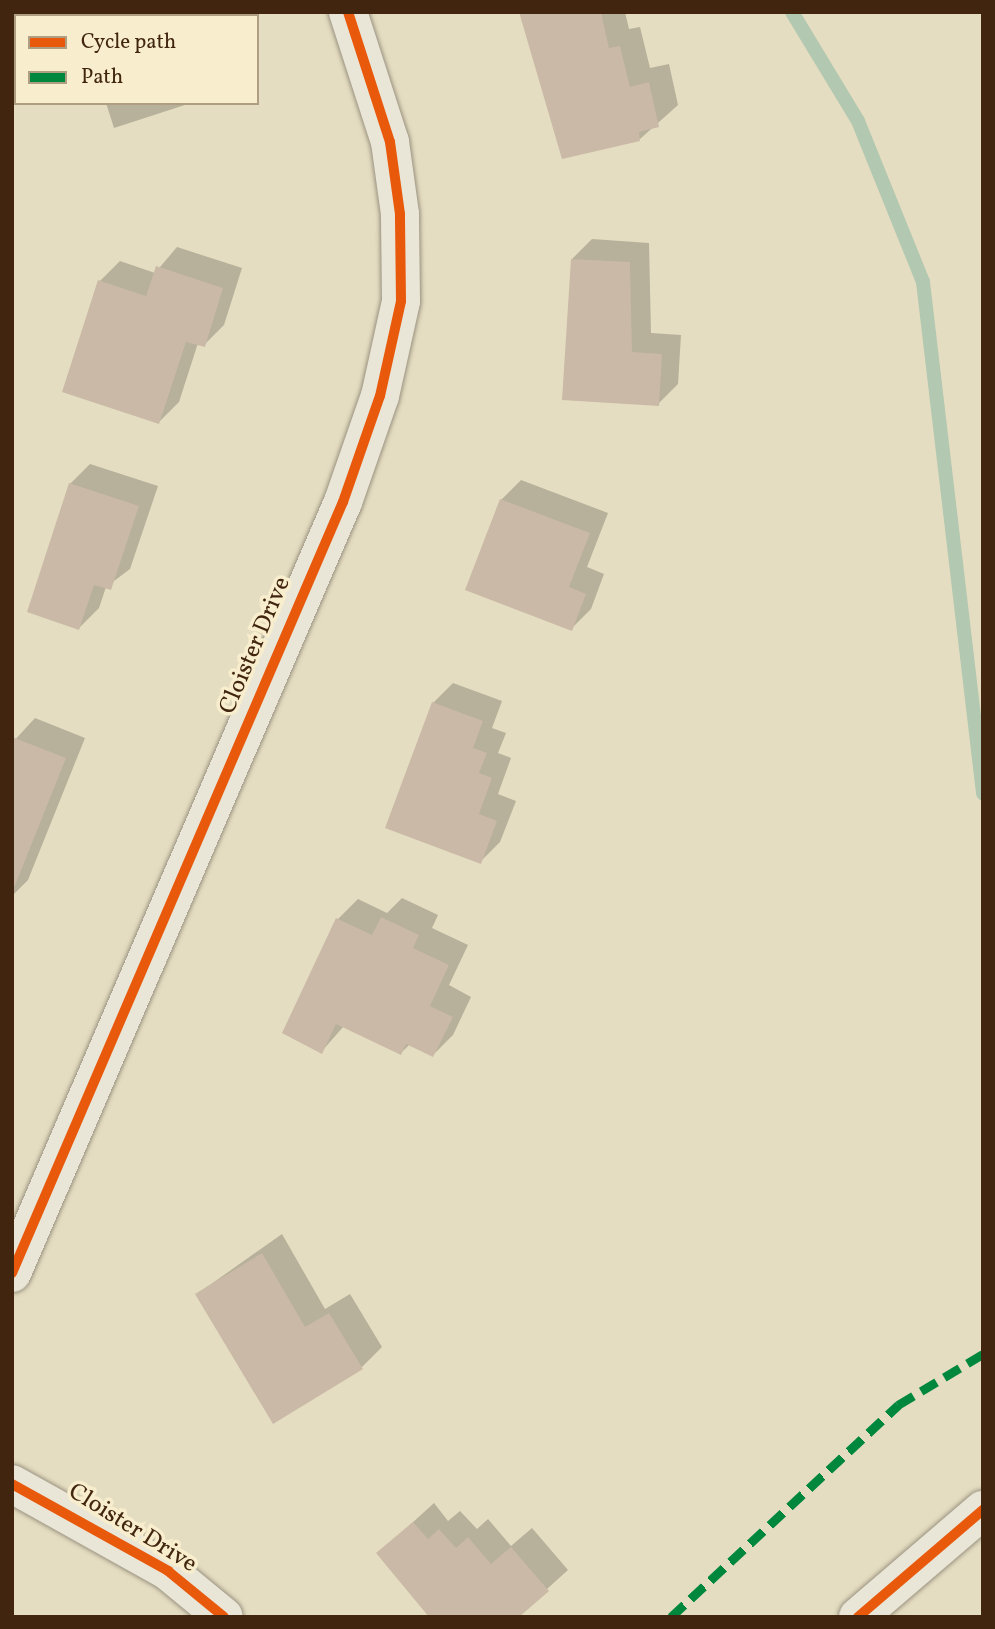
<!DOCTYPE html>
<style>
body{margin:0}
#map{position:relative;width:995px;height:1629px;overflow:hidden;background:#e5ddc1;font-family:Vollkorn,serif}
div>[style]{position:absolute}
.shadow>*{inset:0;background:#0003}
.stream>*{height:14px;margin:-7px;padding:0 7px;transform-origin:7px;border-radius:7px;background:#b2c8b0}
.building>*{inset:0;background:#c9b9a6}
.roads{filter:drop-shadow(0 0 2px #9a9280) drop-shadow(0 0 2px #9a9280)}
.street>*{height:38px;margin:-19px;padding:0 19px;transform-origin:19px;border-radius:19px;background:#e9e6d7}
.secondary>*{height:38px;margin:-19px;padding:0 19px;transform-origin:19px;border-radius:19px;background:#e9e6d7}
.quiet>*{height:9px;margin-top:-4.5px;transform-origin:0;background:repeating-linear-gradient(90deg,#00873e 0 18px,transparent 0 27px)}
.cycleway>*{height:10px;margin:-5px;padding:0 5px;transform-origin:5px;border-radius:5px;background:#e8590c}
span{translate:-50% -50%;white-space:nowrap;text-align:center;line-height:1.15;-webkit-text-stroke:7px #f8eecd;paint-order:stroke}
.street-label{font-size:24px;color:#41250f}
.frame{position:absolute;inset:0;border:14px solid #41250f;pointer-events:none}
.legend{position:absolute;left:14px;top:14px;width:245px;height:91px;box-sizing:border-box;background:#f8eecd;border:2px solid #af9e81;margin:0;padding:9px 12px;list-style:none;font-size:21px;color:#41250f}
.legend li{display:flex;align-items:center;gap:14px;height:35px}
.legend b{width:35px;border:2px solid #af9e81}
</style>
<div id="map">
<div class="shadow">
<div style="clip-path:polygon(76px 12px,201px 12px,202px 16px,78px 16px)"></div>
<div style="clip-path:polygon(523px 12px,625px 12px,629px 29px,640px 27px,650px 68px,669px 64px,678px 105px,640px 139px)"></div>
<div style="clip-path:polygon(106px 103px,191px 103px,114px 128px)"></div>
<div style="clip-path:polygon(592px 239px,649px 243px,651px 333px,681px 335px,678px 384px,658px 404px,572px 259px)"></div>
<div style="clip-path:polygon(177px 247px,242px 268px,224px 325px,204px 345px,198px 343px,179px 402px,159px 422px,100px 281px,120px 261px,155px 273px)"></div>
<div style="clip-path:polygon(90px 464px,158px 486px,130px 569px,106px 587px,99px 608px,79px 628px,70px 484px)"></div>
<div style="clip-path:polygon(521px 480px,608px 513px,587px 567px,604px 574px,591px 609px,571px 629px,501px 500px)"></div>
<div style="clip-path:polygon(453px 683px,502px 701px,492px 728px,506px 733px,498px 753px,511px 758px,498px 794px,516px 801px,500px 842px,480px 862px,433px 703px)"></div>
<div style="clip-path:polygon(35px 718px,85px 738px,28px 880px,12px 896px,12px 743px)"></div>
<div style="clip-path:polygon(402px 898px,438px 915px,432px 928px,468px 945px,449px 985px,471px 997px,453px 1035px,433px 1055px,410px 1044px,401px 1053px,344px 1026px,322px 1051px,338px 919px,358px 899px,387px 913px)"></div>
<div style="clip-path:polygon(282px 1234px,325px 1309px,350px 1294px,382px 1347px,362px 1367px,197px 1294px)"></div>
<div style="clip-path:polygon(434px 1503px,448px 1521px,460px 1511px,477px 1529px,488px 1519px,511px 1546px,532px 1528px,568px 1570px,516px 1617px,378px 1554px)"></div>
</div>
<div class="stream">
<div style="left:792px;top:12px;width:127px;rotate:58.8deg"></div>
<div style="left:858px;top:121px;width:174px;rotate:68deg"></div>
<div style="left:923px;top:282px;width:515px;rotate:83.3deg"></div>
</div>
<div class="building">
<div style="clip-path:polygon(519px 12px,601px 12px,609px 48px,620px 46px,630px 87px,649px 82px,659px 127px,639px 132px,640px 141px,562px 159px)"></div>
<div style="clip-path:polygon(571px 259px,630px 262px,632px 352px,662px 354px,659px 406px,562px 400px)"></div>
<div style="clip-path:polygon(156px 266px,223px 288px,205px 347px,186px 342px,159px 424px,62px 392px,98px 280px,146px 296px)"></div>
<div style="clip-path:polygon(69px 483px,139px 506px,111px 590px,94px 585px,79px 630px,27px 612px)"></div>
<div style="clip-path:polygon(500px 499px,590px 533px,569px 587px,586px 594px,572px 631px,465px 590px)"></div>
<div style="clip-path:polygon(432px 702px,483px 721px,473px 748px,487px 753px,479px 773px,492px 778px,479px 814px,497px 821px,481px 864px,385px 828px)"></div>
<div style="clip-path:polygon(12px 737px,66px 758px,14px 888px,12px 888px)"></div>
<div style="clip-path:polygon(381px 917px,419px 935px,413px 948px,449px 965px,430px 1006px,453px 1017px,433px 1057px,406px 1044px,401px 1055px,336px 1024px,322px 1054px,282px 1033px,336px 918px,372px 935px)"></div>
<div style="clip-path:polygon(262px 1253px,305px 1327px,329px 1313px,363px 1369px,273px 1424px,195px 1294px)"></div>
<div style="clip-path:polygon(413px 1522px,428px 1539px,439px 1529px,456px 1548px,468px 1537px,491px 1564px,511px 1547px,549px 1591px,519px 1617px,429px 1617px,376px 1553px)"></div>
</div>
<div class="roads">
<div class="street">
<div style="left:12px;top:1273px;width:839px;rotate:-66.77deg"></div>
<div style="left:343px;top:502px;width:112px;rotate:-70.8deg"></div>
<div style="left:380px;top:396px;width:97px;rotate:-77.5deg"></div>
<div style="left:401px;top:301px;width:87px;rotate:-90.7deg"></div>
<div style="left:400px;top:214px;width:73px;rotate:-97.9deg"></div>
<div style="left:390px;top:142px;width:137px;rotate:-107.9deg"></div>
<div style="left:12px;top:1484px;width:179px;rotate:29.1deg"></div>
<div style="left:168px;top:1571px;width:72px;rotate:39.4deg"></div>
</div>
<div class="secondary">
<div style="left:858px;top:1617px;width:165px;rotate:-40.6deg"></div>
</div>
</div>
<div class="quiet">
<div style="left:671px;top:1617px;width:311px;rotate:-43deg"></div>
<div style="left:898px;top:1405px;width:99px;rotate:-31deg"></div>
</div>
<div class="cycleway">
<div style="left:12px;top:1273px;width:839px;rotate:-66.77deg"></div>
<div style="left:343px;top:502px;width:112px;rotate:-70.8deg"></div>
<div style="left:380px;top:396px;width:97px;rotate:-77.5deg"></div>
<div style="left:401px;top:301px;width:87px;rotate:-90.7deg"></div>
<div style="left:400px;top:214px;width:73px;rotate:-97.9deg"></div>
<div style="left:390px;top:142px;width:137px;rotate:-107.9deg"></div>
<div style="left:12px;top:1484px;width:179px;rotate:29.1deg"></div>
<div style="left:168px;top:1571px;width:72px;rotate:39.4deg"></div>
<div style="left:858px;top:1617px;width:165px;rotate:-40.6deg"></div>
</div>
<div class="street-label">
<span style="left:256px;top:646px;rotate:-67deg">Cloister Drive</span>
<span style="left:132px;top:1529px;rotate:32deg">Cloister Drive</span>
</div>
<div class="frame"></div>
<ul class="legend">
<li><b style="height:9px;background:#e8590c"></b>Cycle path</li>
<li><b style="height:9px;background:#00873e"></b>Path</li>
</ul>
</div>
